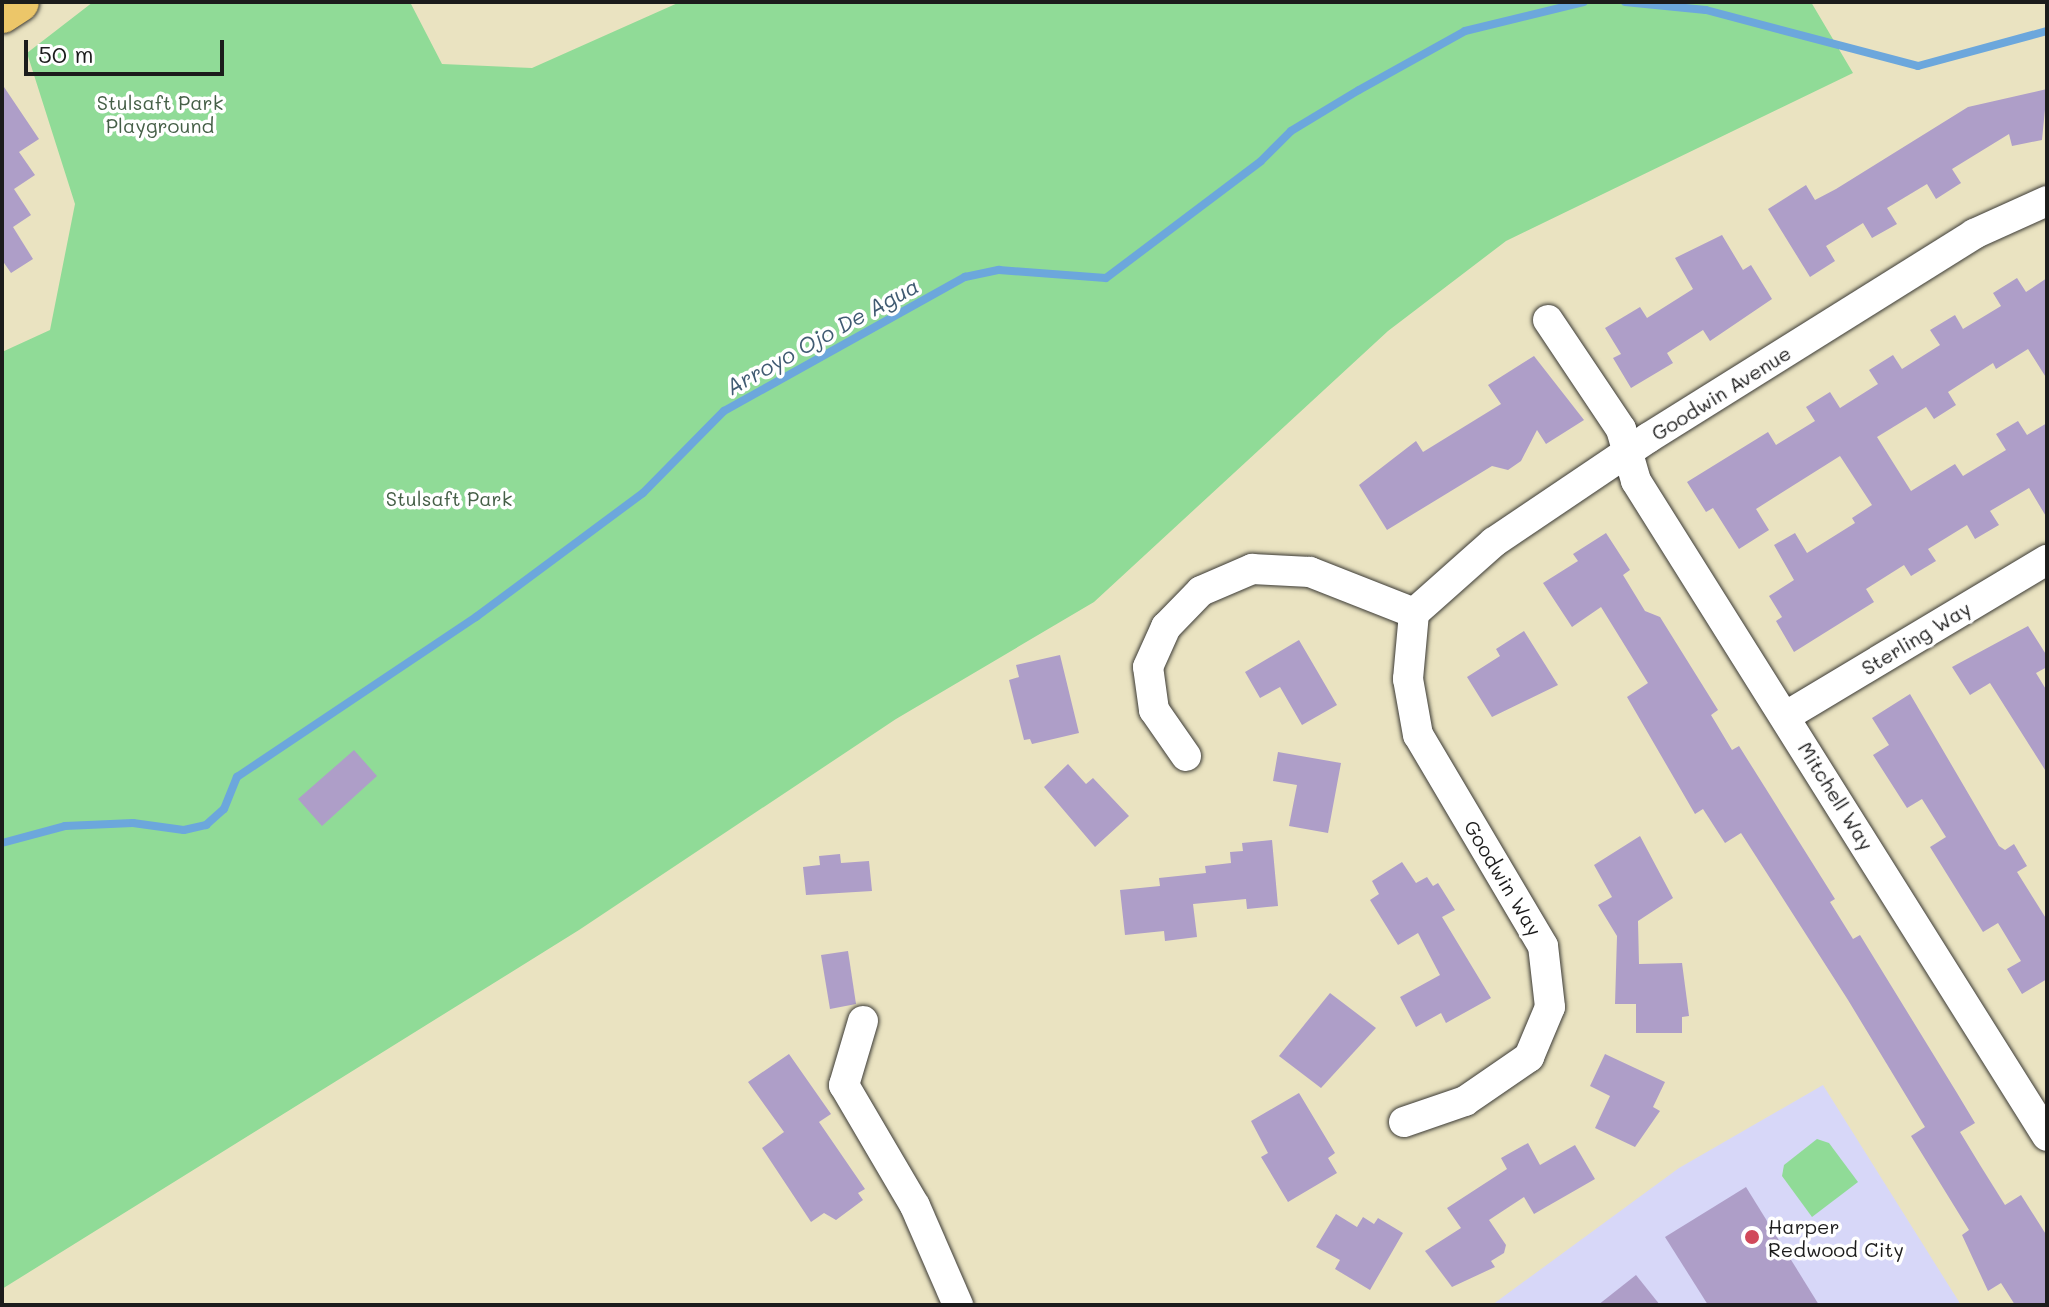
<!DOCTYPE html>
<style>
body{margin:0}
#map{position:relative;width:2049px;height:1307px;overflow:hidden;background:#eae3c1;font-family:Mali,sans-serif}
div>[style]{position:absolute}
.built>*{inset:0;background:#d7d7f8}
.green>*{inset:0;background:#90db97}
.stream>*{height:8px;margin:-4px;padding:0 4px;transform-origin:4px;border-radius:4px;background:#6ca7dc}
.building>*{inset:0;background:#ae9ec8}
.roads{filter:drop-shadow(0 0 2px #3b3a35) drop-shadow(0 0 2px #3b3a35)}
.minor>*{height:30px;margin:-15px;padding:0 15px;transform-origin:15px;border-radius:15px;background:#fff}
.major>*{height:40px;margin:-20px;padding:0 20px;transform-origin:20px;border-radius:20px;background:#ecc669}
.dots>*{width:22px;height:22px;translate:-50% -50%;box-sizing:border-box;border:4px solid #fff;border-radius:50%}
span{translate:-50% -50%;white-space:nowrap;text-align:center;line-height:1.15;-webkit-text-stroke:7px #fff;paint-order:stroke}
.park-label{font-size:20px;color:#455f47}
.street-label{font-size:20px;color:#1c1c1c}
.poi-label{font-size:20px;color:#1c1c1c}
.left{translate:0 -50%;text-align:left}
.water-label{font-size:22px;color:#405b72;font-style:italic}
.frame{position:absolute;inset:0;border:4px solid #1c1c1c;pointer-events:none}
.scale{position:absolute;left:24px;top:40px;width:200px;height:36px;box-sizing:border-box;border:4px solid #1c1c1c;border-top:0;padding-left:10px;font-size:24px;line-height:28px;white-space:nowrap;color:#1c1c1c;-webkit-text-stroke:6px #fff;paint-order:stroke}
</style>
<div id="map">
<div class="built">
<div style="clip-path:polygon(1823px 1085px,1961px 1305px,1492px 1305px,1679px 1168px)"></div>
</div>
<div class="green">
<div style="clip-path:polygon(93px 2px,410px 2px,442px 64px,532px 68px,680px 2px,1811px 2px,1853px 73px,1506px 241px,1388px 331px,1094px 602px,896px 719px,579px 930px,2px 1289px,2px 352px,50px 330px,75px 204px,27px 53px)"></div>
<div style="clip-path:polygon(1817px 1139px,1829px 1143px,1858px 1182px,1812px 1217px,1782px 1176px,1784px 1165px)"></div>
</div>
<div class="stream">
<div style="left:1625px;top:2px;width:81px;rotate:5.6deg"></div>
<div style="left:1706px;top:10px;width:219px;rotate:14.8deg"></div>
<div style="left:1918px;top:66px;width:134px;rotate:-15.2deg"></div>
<div style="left:2px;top:843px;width:65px;rotate:-15.1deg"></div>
<div style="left:65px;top:826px;width:68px;rotate:-2.5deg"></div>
<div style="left:133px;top:823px;width:51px;rotate:7.8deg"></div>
<div style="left:184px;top:830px;width:23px;rotate:-13deg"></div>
<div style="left:206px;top:825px;width:24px;rotate:-42deg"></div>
<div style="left:224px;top:809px;width:35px;rotate:-68deg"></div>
<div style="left:237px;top:777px;width:288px;rotate:-33.8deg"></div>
<div style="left:476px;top:617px;width:208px;rotate:-36.6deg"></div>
<div style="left:643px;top:493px;width:115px;rotate:-45.4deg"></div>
<div style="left:724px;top:411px;width:276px;rotate:-29.1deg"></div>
<div style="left:965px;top:277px;width:35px;rotate:-12deg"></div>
<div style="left:999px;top:270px;width:107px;rotate:4.3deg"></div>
<div style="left:1106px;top:278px;width:194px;rotate:-37deg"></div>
<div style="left:1261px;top:161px;width:42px;rotate:-45deg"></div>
<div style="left:1291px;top:131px;width:79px;rotate:-31.1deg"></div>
<div style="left:1359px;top:90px;width:121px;rotate:-29.1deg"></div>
<div style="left:1465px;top:31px;width:122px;rotate:-13.7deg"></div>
</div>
<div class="building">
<div style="clip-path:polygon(2px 84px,39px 139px,19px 152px,35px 175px,14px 189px,31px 215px,13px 227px,33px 259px,11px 273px,2px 260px)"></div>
<div style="clip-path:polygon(2047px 89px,2042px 140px,2012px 146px,2009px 134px,1952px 169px,1961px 183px,1936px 199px,1927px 184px,1887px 208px,1897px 224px,1872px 238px,1863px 223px,1826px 246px,1835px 261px,1810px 277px,1768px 209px,1806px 185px,1815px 200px,1836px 189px,1968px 107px)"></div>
<div style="clip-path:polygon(1722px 235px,1743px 270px,1751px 265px,1772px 299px,1710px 341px,1703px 330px,1667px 353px,1673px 363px,1631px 388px,1613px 358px,1621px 354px,1605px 328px,1640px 307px,1647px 318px,1693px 289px,1675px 258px)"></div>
<div style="clip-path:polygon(2017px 278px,2026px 292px,2047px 278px,2047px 379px,2028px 349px,1996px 369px,1993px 363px,1948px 392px,1956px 405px,1934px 419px,1926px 407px,1877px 437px,1911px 491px,1955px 464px,1963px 476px,2006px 450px,1996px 434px,2018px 421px,2027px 435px,2047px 423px,2047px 518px,2029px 488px,1990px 511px,1999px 525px,1975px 539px,1967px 525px,1928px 549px,1936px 561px,1911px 576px,1904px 565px,1866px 589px,1874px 602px,1794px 652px,1776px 621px,1782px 617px,1769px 596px,1794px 580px,1774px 545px,1795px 533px,1807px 553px,1855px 523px,1852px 518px,1872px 505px,1840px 456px,1756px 509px,1769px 530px,1739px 549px,1713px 508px,1706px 512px,1687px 482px,1768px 432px,1776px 445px,1815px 421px,1806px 407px,1830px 392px,1840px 408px,1878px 384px,1869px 370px,1893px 355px,1902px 369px,1940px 345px,1930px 330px,1955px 315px,1963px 329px,2001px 306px,1993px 293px)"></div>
<div style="clip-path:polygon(1534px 356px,1584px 420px,1546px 444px,1537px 430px,1521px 461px,1508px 470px,1492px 466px,1387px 530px,1359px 485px,1416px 441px,1423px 452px,1501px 404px,1488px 385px)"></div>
<div style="clip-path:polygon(1606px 533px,1630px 570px,1623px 575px,1645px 611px,1660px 617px,1718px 710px,1711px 715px,1732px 750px,1739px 746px,1835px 899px,1830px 902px,1853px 939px,1860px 935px,1957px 1093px,1975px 1123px,1960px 1132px,1980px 1165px,2005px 1205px,2021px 1195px,2047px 1236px,2047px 1305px,2015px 1305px,2001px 1283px,1988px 1291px,1962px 1235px,1969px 1230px,1911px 1136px,1925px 1127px,1848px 1000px,1741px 833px,1725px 843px,1703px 809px,1695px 814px,1627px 697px,1648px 683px,1601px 607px,1572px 627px,1543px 583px,1578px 561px,1573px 554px)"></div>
<div style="clip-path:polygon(2028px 626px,2047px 656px,2047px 667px,2036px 673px,2047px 691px,2047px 773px,1990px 683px,1970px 695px,1952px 667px)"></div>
<div style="clip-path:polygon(1524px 631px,1558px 685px,1492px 717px,1467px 677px,1500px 656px,1496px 649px)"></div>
<div style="clip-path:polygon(1299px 640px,1337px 705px,1302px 725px,1280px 687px,1260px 698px,1245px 672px)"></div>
<div style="clip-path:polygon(1060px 655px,1079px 733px,1032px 744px,1030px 739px,1024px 740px,1009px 680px,1019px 677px,1016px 665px)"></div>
<div style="clip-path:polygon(1910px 694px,1999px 846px,2005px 850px,2014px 844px,2027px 866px,2017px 872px,2047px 920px,2047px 979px,2022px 994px,2007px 969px,2021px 961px,1998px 923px,1983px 932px,1930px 847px,1946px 837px,1922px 799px,1907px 808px,1873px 755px,1889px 745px,1872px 718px)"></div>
<div style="clip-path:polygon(354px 750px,377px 776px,322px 826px,298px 799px)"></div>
<div style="clip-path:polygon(1278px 752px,1341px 763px,1328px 833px,1289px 826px,1297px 785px,1273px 781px)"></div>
<div style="clip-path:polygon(1068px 764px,1086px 784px,1093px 778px,1129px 816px,1095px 847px,1044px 787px)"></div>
<div style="clip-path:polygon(1640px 836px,1673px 898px,1638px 921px,1639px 964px,1682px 963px,1689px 1016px,1682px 1017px,1682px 1033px,1636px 1033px,1636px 1004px,1615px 1004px,1617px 936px,1598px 905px,1612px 897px,1594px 865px)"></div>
<div style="clip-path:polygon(1272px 840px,1278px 906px,1247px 909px,1246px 899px,1193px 904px,1197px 937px,1165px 941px,1164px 931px,1125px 935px,1120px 890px,1160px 886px,1159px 878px,1206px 873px,1205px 866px,1231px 863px,1230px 852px,1243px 851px,1242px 843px)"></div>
<div style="clip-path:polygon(840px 854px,841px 863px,869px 861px,872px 891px,806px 895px,803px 867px,820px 865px,819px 856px)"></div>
<div style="clip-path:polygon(1402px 862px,1416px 883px,1427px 877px,1433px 886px,1438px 883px,1455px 910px,1442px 917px,1491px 998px,1446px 1023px,1441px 1013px,1416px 1027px,1400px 997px,1440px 975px,1418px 933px,1398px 945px,1370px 900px,1379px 894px,1372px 881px)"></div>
<div style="clip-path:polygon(848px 951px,856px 1004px,830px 1009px,821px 955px)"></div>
<div style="clip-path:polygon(1330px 993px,1376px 1028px,1321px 1088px,1279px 1056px)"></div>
<div style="clip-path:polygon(789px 1054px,831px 1114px,819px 1122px,865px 1189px,858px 1193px,863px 1200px,836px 1220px,824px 1213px,811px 1222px,762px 1148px,784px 1132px,748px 1082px)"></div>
<div style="clip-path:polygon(1605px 1054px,1665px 1082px,1653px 1107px,1660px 1111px,1635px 1147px,1595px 1128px,1610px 1096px,1590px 1086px)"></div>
<div style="clip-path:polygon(1299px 1093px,1335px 1153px,1328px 1158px,1337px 1173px,1288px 1202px,1261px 1157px,1268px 1153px,1251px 1121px)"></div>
<div style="clip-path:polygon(1528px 1143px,1540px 1165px,1575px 1145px,1595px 1179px,1534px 1214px,1524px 1197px,1489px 1220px,1506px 1245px,1504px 1253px,1491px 1261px,1495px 1267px,1452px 1287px,1425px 1251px,1461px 1228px,1447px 1208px,1507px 1169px,1501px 1158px)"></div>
<div style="clip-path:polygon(1746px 1187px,1819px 1305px,1708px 1305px,1665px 1237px)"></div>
<div style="clip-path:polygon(1336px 1214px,1357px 1227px,1363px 1217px,1374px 1224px,1378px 1218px,1403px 1233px,1370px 1290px,1335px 1269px,1340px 1260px,1316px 1247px)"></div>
<div style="clip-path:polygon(1636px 1275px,1660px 1305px,1598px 1305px)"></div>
</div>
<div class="roads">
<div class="minor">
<div style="left:1548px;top:320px;width:131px;rotate:56.2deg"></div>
<div style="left:1621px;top:429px;width:54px;rotate:73.9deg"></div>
<div style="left:1636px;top:481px;width:773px;rotate:57.89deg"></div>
<div style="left:1414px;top:613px;width:107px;rotate:-41.6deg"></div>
<div style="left:1494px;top:542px;width:186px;rotate:-34deg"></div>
<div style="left:1648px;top:438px;width:385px;rotate:-32deg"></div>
<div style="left:1974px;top:234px;width:80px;rotate:-24.3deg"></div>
<div style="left:1786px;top:716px;width:304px;rotate:-30.9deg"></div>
<div style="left:1186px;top:756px;width:56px;rotate:-124.8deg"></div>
<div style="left:1154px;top:710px;width:43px;rotate:-97.9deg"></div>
<div style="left:1148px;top:667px;width:44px;rotate:-65.8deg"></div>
<div style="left:1166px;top:627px;width:50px;rotate:-45.8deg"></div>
<div style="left:1201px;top:591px;width:56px;rotate:-23.3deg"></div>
<div style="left:1252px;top:569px;width:58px;rotate:3deg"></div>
<div style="left:1310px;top:572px;width:112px;rotate:21.5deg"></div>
<div style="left:863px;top:1021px;width:67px;rotate:106.5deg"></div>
<div style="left:844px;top:1085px;width:140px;rotate:59.6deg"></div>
<div style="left:915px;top:1206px;width:108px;rotate:66.5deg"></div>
<div style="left:1404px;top:1122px;width:65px;rotate:-19deg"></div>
<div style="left:1465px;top:1101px;width:78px;rotate:-34.5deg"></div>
<div style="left:1529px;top:1057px;width:54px;rotate:-67.2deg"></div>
<div style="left:1550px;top:1007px;width:61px;rotate:-96.5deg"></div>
<div style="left:1543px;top:946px;width:245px;rotate:-120.6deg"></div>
<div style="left:1418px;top:735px;width:57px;rotate:-100.1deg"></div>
<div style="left:1408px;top:679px;width:66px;rotate:-84.8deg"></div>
</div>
<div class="major">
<div style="left:2px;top:13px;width:20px;rotate:-33deg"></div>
</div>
</div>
<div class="dots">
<div style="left:1752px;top:1237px;background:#d1495b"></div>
</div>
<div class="park-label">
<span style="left:160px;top:114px">Stulsaft Park<br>Playground</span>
<span style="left:449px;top:498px">Stulsaft Park</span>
</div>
<div class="street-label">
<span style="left:1721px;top:393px;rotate:-32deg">Goodwin Avenue</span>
<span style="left:1916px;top:638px;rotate:-31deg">Sterling Way</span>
<span style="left:1836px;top:796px;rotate:58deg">Mitchell Way</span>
<span style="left:1503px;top:878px;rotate:59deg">Goodwin Way</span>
</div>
<div class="poi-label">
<span class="left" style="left:1768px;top:1238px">Harper<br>Redwood City</span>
</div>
<div class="water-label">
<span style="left:822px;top:336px;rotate:-29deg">Arroyo Ojo De Agua</span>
</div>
<div class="frame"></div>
<div class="scale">50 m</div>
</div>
